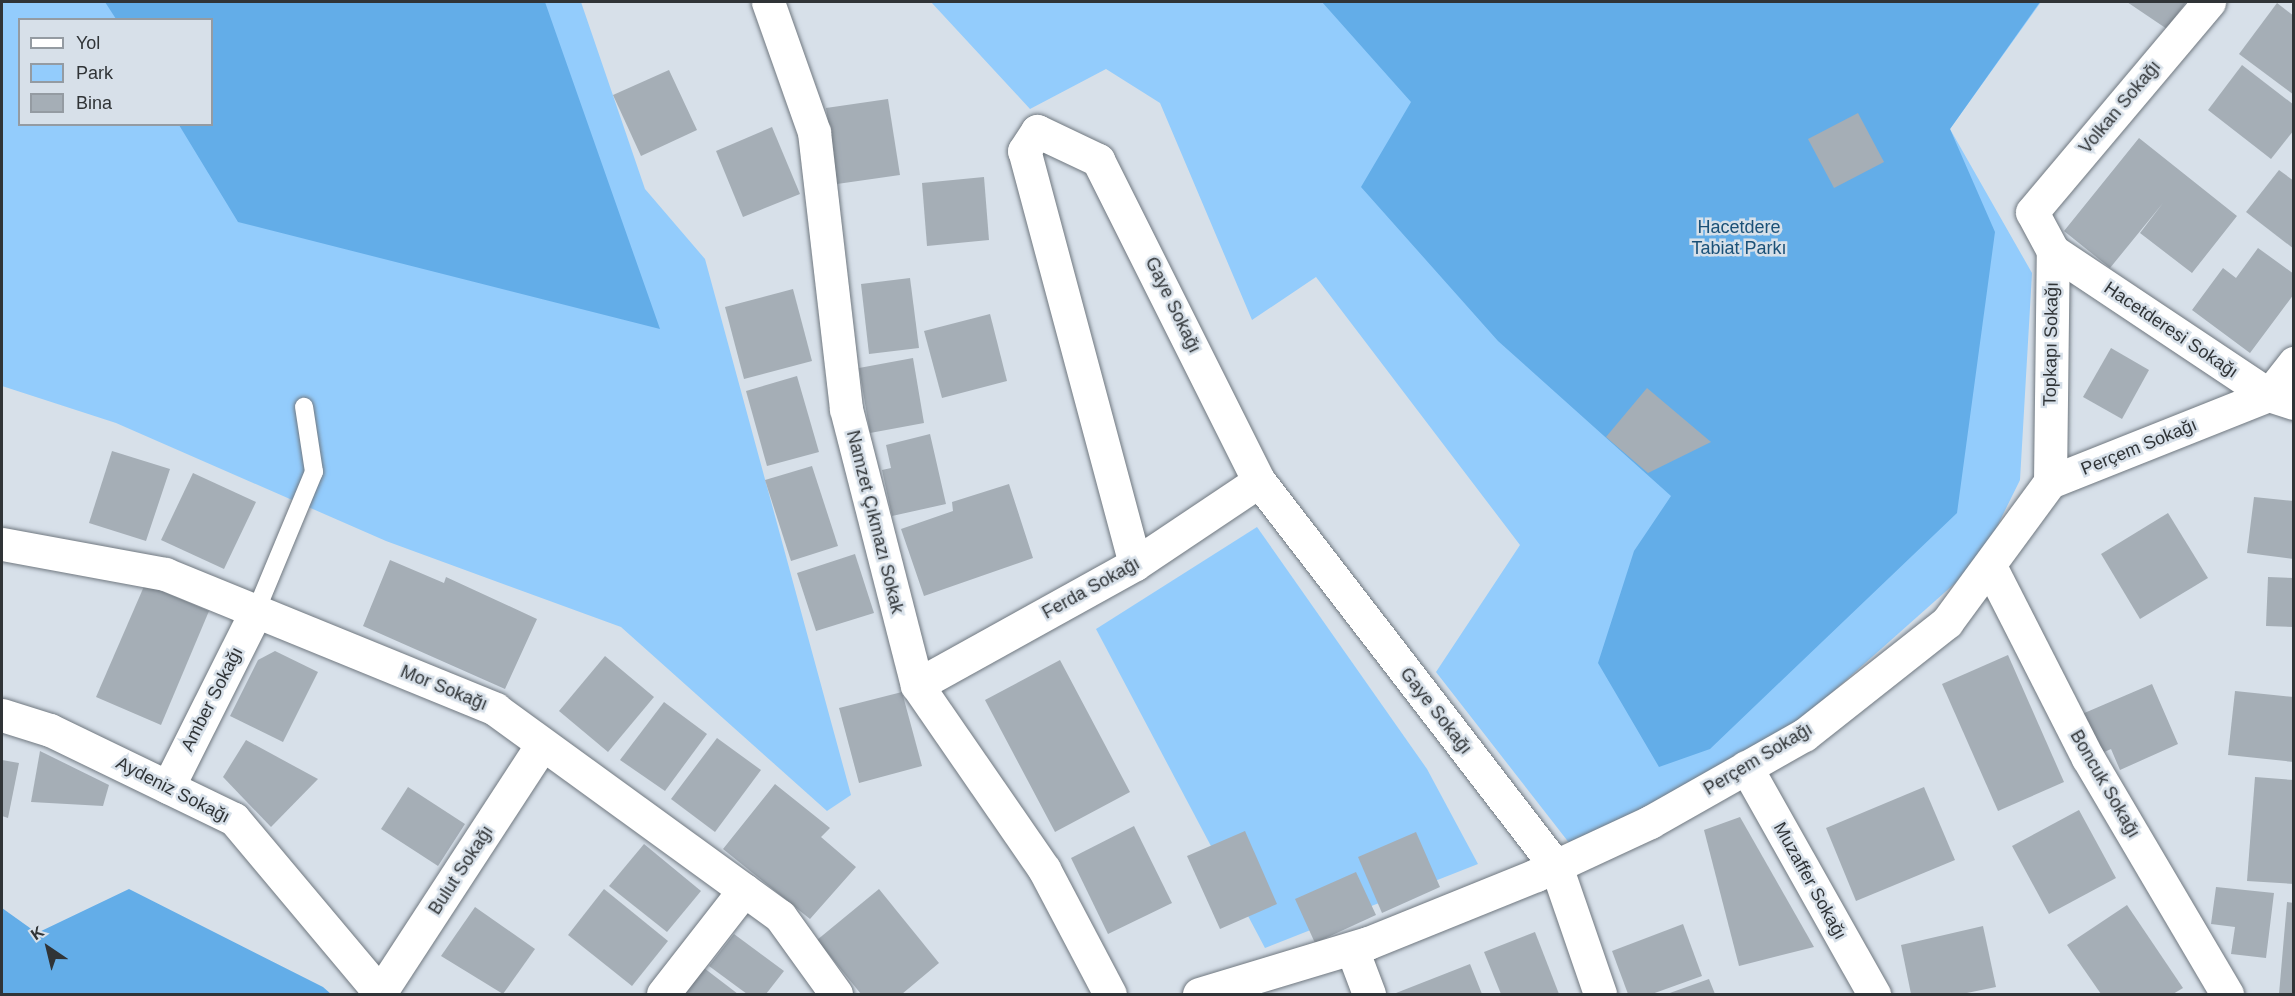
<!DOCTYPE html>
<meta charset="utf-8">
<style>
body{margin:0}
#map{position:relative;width:2295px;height:996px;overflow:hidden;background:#d7e0e9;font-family:Arial,sans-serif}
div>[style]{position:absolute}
.green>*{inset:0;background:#93ccfc}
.forest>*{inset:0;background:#63ade8}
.building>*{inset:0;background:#a5aeb6}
.roads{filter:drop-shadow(0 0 2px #707880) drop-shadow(0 0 2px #707880)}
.lane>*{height:18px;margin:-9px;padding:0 9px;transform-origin:9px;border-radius:9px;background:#fff}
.street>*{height:33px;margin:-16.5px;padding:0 16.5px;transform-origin:16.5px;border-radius:16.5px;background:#fff}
span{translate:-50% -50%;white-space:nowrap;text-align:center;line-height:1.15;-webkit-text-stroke:5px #d7e0e9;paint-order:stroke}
.street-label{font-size:18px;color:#303437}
.park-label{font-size:18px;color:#1a5077}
.frame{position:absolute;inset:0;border:3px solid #303437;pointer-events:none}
.legend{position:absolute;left:18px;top:18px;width:195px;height:108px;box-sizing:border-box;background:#d7e0e9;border:2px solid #949ba2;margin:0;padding:8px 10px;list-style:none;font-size:18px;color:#303437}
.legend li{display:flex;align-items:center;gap:12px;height:30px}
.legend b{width:30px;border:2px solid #949ba2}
.north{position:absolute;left:18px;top:918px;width:60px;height:60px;-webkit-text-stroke:4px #d7e0e9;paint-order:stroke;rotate:325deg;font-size:16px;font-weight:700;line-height:24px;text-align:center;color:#303437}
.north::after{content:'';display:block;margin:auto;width:21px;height:27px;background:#303437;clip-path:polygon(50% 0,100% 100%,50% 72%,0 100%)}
</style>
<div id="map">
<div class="green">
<div style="clip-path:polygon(evenodd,2px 2px,581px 2px,645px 189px,705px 259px,851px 795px,827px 811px,621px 627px,386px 541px,116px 423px,2px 386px,2px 2px,20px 20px,212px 20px,212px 124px,20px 124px,20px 20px)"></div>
<div style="clip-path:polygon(931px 2px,2041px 2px,1950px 129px,2032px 273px,2020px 480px,1980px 561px,1791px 729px,1637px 815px,1570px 844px,1436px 672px,1520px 545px,1316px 277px,1252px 320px,1160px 103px,1106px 69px,1030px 109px)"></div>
<div style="clip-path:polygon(1257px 527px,1427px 769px,1478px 864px,1265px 948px,1096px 629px)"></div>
</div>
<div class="forest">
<div style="clip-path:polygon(105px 2px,545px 2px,660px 329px,238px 222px,179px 125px,212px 124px,212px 20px,116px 19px)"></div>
<div style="clip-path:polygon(1322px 2px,2040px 2px,1950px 129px,1995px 232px,1957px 513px,1710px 749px,1659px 767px,1598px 663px,1634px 551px,1671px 496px,1498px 341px,1361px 187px,1411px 102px)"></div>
<div style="clip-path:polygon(129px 889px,323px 987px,331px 994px,2px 994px,2px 908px,37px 933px)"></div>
</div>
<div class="building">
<div style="clip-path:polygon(2127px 2px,2186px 2px,2167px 29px)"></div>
<div style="clip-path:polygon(2277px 3px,2294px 16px,2294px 95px,2239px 54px)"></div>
<div style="clip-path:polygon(2242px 65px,2294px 105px,2294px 130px,2271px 159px,2208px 110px)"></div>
<div style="clip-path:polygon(669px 70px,697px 130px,641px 156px,613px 95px)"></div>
<div style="clip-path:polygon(888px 99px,900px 175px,837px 184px,826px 108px)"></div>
<div style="clip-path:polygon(1858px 113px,1884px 162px,1834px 188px,1808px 139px)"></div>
<div style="clip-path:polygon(772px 127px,800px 194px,743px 217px,716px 151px)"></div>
<div style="clip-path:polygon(2139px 138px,2237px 216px,2192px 273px,2140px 233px,2163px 203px,2110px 268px,2064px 231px)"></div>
<div style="clip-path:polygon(2279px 170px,2294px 181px,2294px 249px,2246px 212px)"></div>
<div style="clip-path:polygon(984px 177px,989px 240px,927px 246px,922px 183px)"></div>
<div style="clip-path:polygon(2258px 248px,2294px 274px,2294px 294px,2250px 353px,2192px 310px,2223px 268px,2236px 278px)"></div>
<div style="clip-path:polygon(910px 278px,919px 348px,869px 354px,861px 284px)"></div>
<div style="clip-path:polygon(793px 289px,812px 361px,744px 379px,725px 307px)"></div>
<div style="clip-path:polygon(990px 314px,1007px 381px,942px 398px,924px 331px)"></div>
<div style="clip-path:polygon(2111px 348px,2149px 370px,2122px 419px,2083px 397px)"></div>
<div style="clip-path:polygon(913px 358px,924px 423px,870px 433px,859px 368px)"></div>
<div style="clip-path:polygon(797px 376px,819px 452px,767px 466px,746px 391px)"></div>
<div style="clip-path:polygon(1647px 388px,1711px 442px,1648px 473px,1606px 437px)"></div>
<div style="clip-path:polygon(930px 434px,946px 504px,892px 516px,882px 470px,891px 468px,886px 445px)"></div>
<div style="clip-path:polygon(112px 451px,170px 469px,146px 541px,89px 523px)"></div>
<div style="clip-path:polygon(812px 466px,838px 546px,791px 561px,765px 480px)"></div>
<div style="clip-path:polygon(193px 473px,256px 502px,224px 569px,161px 540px)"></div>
<div style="clip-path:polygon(1009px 484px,1033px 558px,924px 596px,901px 529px,953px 511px,952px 502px)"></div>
<div style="clip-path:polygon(2254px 497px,2294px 501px,2294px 559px,2247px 553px)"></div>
<div style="clip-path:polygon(2168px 513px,2208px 578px,2140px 619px,2101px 554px)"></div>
<div style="clip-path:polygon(855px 554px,874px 613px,816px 631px,797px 573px)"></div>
<div style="clip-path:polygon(390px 560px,444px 583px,446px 577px,537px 619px,505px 689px,363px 626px)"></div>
<div style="clip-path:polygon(2268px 577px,2294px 578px,2294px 627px,2266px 626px)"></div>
<div style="clip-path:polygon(145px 584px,209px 611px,161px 725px,96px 697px)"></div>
<div style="clip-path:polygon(275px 651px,318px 672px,283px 742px,230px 716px,258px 660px)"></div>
<div style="clip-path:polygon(2008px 655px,2064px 782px,1998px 811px,1942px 684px)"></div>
<div style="clip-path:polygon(605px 656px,654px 697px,608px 752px,559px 711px)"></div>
<div style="clip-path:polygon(1060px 660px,1130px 792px,1055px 832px,985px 700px)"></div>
<div style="clip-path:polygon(2152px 684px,2178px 744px,2120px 770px,2111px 749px,2100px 754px,2082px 714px)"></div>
<div style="clip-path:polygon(2235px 691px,2294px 697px,2294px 762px,2228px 755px)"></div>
<div style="clip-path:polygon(902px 692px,922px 766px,859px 783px,839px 708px)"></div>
<div style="clip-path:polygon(664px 702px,707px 734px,665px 791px,620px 760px)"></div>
<div style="clip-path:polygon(717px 738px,761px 770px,715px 832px,671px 799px)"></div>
<div style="clip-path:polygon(246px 740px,318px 779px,271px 827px,223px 777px)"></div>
<div style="clip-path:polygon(40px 751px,109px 785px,103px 806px,31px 802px)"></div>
<div style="clip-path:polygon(2px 760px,19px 763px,8px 818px,2px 816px)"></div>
<div style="clip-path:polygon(2255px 777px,2294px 780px,2294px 884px,2247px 881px)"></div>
<div style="clip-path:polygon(775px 784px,830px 828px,821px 837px,856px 867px,810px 919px,723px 849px)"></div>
<div style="clip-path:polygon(408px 787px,465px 824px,438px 866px,381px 829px)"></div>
<div style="clip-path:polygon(1924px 787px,1955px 860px,1856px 901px,1826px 828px)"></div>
<div style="clip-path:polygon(2079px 810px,2116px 878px,2049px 914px,2012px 846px)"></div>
<div style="clip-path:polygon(1740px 817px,1814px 947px,1739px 966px,1704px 830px)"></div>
<div style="clip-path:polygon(1134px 826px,1172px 903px,1108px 934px,1071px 858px)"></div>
<div style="clip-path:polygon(1245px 831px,1277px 904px,1220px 929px,1187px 856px)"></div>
<div style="clip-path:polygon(1416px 832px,1440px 887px,1382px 913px,1358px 857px)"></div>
<div style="clip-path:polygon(644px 844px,701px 891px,667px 932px,609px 886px)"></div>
<div style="clip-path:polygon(1356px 872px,1376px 915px,1315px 943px,1295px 899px)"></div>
<div style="clip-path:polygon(2216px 887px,2274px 893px,2266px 958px,2231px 954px,2235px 927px,2211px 924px)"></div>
<div style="clip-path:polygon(604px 889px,668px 941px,632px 986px,568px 935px)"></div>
<div style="clip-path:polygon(879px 889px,939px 963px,902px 994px,861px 994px,817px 940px)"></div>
<div style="clip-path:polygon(2287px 902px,2294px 903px,2294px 994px,2279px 994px)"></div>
<div style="clip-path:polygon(2127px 905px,2183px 988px,2173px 994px,2101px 994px,2067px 945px)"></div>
<div style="clip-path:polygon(475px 907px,535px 949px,503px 994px,441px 956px)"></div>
<div style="clip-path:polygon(1683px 924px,1702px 976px,1652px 994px,1628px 994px,1612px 951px)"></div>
<div style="clip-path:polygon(1983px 926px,1996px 987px,1962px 994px,1911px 994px,1901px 945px)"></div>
<div style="clip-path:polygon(1535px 932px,1559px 994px,1501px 994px,1484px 952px)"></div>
<div style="clip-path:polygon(734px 934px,784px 971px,766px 994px,747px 994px,709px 966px)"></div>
<div style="clip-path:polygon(1470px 964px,1482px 994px,1397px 994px,1396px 993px)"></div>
<div style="clip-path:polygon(704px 968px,738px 994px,684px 994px)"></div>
<div style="clip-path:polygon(1709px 979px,1715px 994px,1667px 994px)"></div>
</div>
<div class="roads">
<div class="lane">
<div style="left:256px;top:611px;width:151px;rotate:-67.4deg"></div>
<div style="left:314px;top:472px;width:66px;rotate:-98.7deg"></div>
</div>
<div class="street">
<div style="left:768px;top:2px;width:138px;rotate:70.5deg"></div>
<div style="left:814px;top:132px;width:279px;rotate:83.4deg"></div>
<div style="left:846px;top:409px;width:285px;rotate:75.6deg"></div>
<div style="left:917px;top:685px;width:224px;rotate:55.4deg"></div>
<div style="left:1044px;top:869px;width:141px;rotate:62.2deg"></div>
<div style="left:2053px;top:251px;width:260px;rotate:33.7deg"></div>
<div style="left:2269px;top:395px;width:26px;rotate:18deg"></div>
<div style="left:2050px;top:482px;width:231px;rotate:-89.3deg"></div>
<div style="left:2053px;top:251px;width:44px;rotate:-118.3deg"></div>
<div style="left:2032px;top:212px;width:275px;rotate:-49.9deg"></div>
<div style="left:2px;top:544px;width:166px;rotate:10.4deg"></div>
<div style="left:165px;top:574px;width:357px;rotate:22.2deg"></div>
<div style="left:495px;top:709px;width:352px;rotate:36deg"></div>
<div style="left:780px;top:916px;width:96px;rotate:54.3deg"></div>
<div style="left:1135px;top:564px;width:428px;rotate:-105deg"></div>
<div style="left:1024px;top:151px;width:24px;rotate:-57deg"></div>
<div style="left:1037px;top:131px;width:68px;rotate:25.4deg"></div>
<div style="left:1098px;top:160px;width:359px;rotate:63.4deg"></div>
<div style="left:1259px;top:481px;width:486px;rotate:52.4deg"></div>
<div style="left:1556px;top:866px;width:135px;rotate:71deg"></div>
<div style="left:1991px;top:568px;width:213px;rotate:63deg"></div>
<div style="left:2088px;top:758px;width:274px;rotate:59.5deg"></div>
<div style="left:917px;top:685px;width:249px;rotate:-29deg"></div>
<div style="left:1135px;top:564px;width:149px;rotate:-33.8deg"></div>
<div style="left:2px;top:715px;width:50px;rotate:17.4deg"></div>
<div style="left:50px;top:730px;width:204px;rotate:25.8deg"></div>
<div style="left:234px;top:819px;width:229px;rotate:50deg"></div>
<div style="left:1746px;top:767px;width:261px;rotate:60.6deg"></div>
<div style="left:168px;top:787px;width:197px;rotate:-63.4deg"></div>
<div style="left:1352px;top:949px;width:48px;rotate:69.3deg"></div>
<div style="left:380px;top:993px;width:295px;rotate:-56.9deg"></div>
<div style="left:663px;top:994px;width:132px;rotate:-52.1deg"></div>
<div style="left:1199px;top:994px;width:177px;rotate:-16.8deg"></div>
<div style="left:1368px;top:943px;width:181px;rotate:-22deg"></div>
<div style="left:1536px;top:875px;width:126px;rotate:-24.9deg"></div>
<div style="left:1650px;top:822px;width:177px;rotate:-29.5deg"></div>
<div style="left:1804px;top:735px;width:182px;rotate:-38.3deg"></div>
<div style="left:1947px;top:622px;width:174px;rotate:-53.7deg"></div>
<div style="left:2050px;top:482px;width:236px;rotate:-21.7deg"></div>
<div style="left:2269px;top:395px;width:41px;rotate:-52deg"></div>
</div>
</div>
<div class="street-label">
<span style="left:2120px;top:107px;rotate:-50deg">Volkan Sokağı</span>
<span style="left:1173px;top:305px;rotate:64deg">Gaye Sokağı</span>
<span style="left:2171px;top:330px;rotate:34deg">Hacetderesi Sokağı</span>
<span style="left:2051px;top:344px;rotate:-89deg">Topkapı Sokağı</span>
<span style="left:2139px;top:447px;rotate:-22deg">Perçem Sokağı</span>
<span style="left:875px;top:522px;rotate:76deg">Namzet Çıkmazı Sokak</span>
<span style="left:1091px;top:588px;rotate:-29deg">Ferda Sokağı</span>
<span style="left:444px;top:688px;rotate:22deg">Mor Sokağı</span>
<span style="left:212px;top:699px;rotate:-63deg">Amber Sokağı</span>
<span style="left:1436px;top:711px;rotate:52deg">Gaye Sokağı</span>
<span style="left:1758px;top:759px;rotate:-31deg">Perçem Sokağı</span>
<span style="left:2105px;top:784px;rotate:60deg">Boncuk Sokağı</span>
<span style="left:173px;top:790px;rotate:27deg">Aydeniz Sokağı</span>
<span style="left:461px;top:870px;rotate:-57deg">Bulut Sokağı</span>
<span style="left:1810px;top:881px;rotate:61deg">Muzaffer Sokağı</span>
</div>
<div class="park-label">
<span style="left:1739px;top:238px">Hacetdere<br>Tabiat Parkı</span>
</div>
<div class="frame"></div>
<ul class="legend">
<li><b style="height:8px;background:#fff"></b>Yol</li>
<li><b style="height:16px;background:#93ccfc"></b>Park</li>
<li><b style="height:16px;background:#a5aeb6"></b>Bina</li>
</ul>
<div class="north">K</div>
</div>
